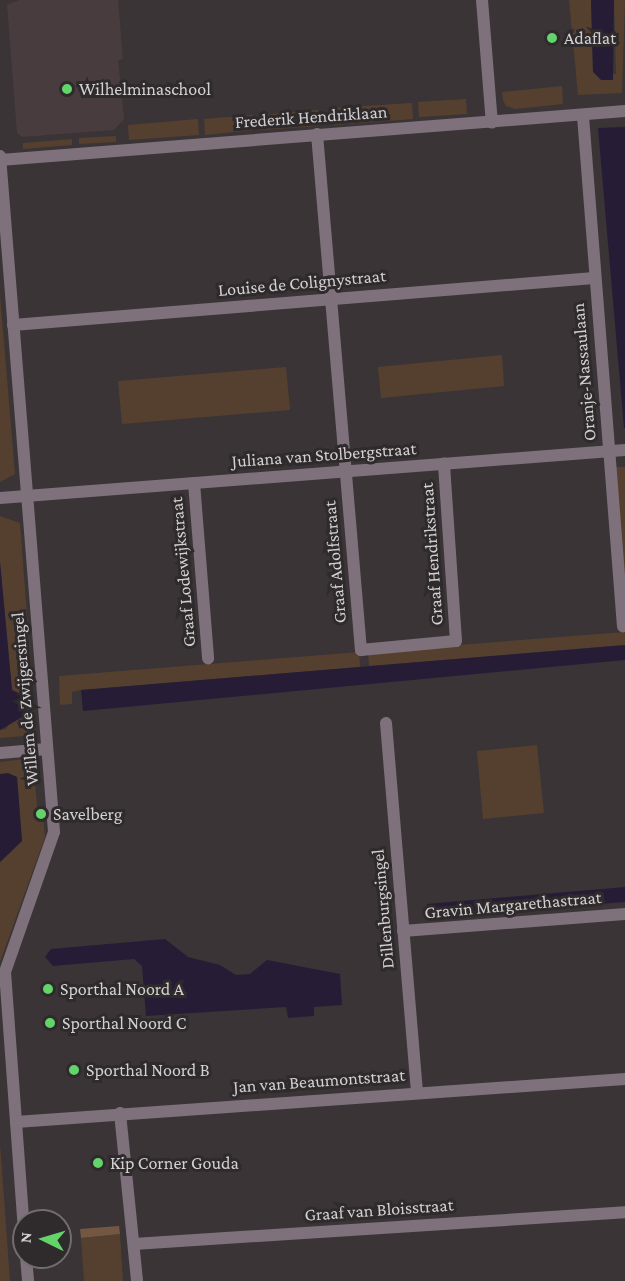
<!DOCTYPE html>
<style>
body{margin:0}
#map{position:relative;width:625px;height:1281px;overflow:hidden;background:#3a3436;font-family:"Crimson Pro",serif}
div>[style]{position:absolute}
.built>*{inset:0;background:#483c3f}
.green>*{inset:0;background:#554030}
.forest>*{inset:0;background:#745742}
.water>*{inset:0;background:#271c36}
.street>*{height:12px;margin:-6px;padding:0 6px;transform-origin:6px;border-radius:6px;background:#7e717c}
.dots>*{width:16px;height:16px;translate:-50% -50%;box-sizing:border-box;border:3px solid #2f2a2c;border-radius:50%}
span{translate:-50% -50%;white-space:nowrap;text-align:center;line-height:1.15;-webkit-text-stroke:6px #2f2a2c;paint-order:stroke}
.poi-label{font-size:18px;color:#d3d0d1}
.left{translate:0 -50%;text-align:left}
.street-label{font-size:18px;color:#d3d0d1}
.north{position:absolute;left:12px;top:1209px;width:60px;height:60px;box-sizing:border-box;background:#2f2a2c;border:2px solid #716c6e;border-radius:50%;rotate:275deg;font-size:16px;font-weight:700;line-height:24px;text-align:center;color:#d3d0d1}
.north::after{content:'';display:block;margin:auto;width:21px;height:27px;background:#62d469;clip-path:polygon(50% 0,100% 100%,50% 72%,0 100%)}
</style>
<div id="map">
<div class="built">
<div style="clip-path:polygon(19px 0,118px 0,123px 59px,118px 60px,124px 119px,114px 130px,22px 137px,17px 133px,7px 5px)"></div>
</div>
<div class="green">
<div style="clip-path:polygon(569px 0,591px 0,593px 71px,616px 74px,614px 0,625px 0,622px 93px,578px 95px)"></div>
<div style="clip-path:polygon(562px 86px,563px 104px,515px 109px,506px 106px,503px 100px,502px 92px)"></div>
<div style="clip-path:polygon(466px 99px,467px 114px,419px 117px,418px 102px)"></div>
<div style="clip-path:polygon(412px 103px,413px 119px,334px 125px,333px 108px)"></div>
<div style="clip-path:polygon(318px 110px,319px 126px,260px 130px,259px 115px)"></div>
<div style="clip-path:polygon(253px 115px,254px 130px,205px 135px,204px 119px)"></div>
<div style="clip-path:polygon(198px 119px,199px 135px,129px 140px,128px 125px)"></div>
<div style="clip-path:polygon(116px 136px,116px 142px,79px 144px,79px 138px)"></div>
<div style="clip-path:polygon(72px 139px,72px 145px,23px 149px,23px 143px)"></div>
<div style="clip-path:polygon(0 296px,15px 474px,0 482px)"></div>
<div style="clip-path:polygon(502px 355px,504px 386px,381px 398px,378px 367px)"></div>
<div style="clip-path:polygon(286px 367px,290px 410px,122px 424px,118px 381px)"></div>
<div style="clip-path:polygon(614px 467px,625px 467px,625px 597px)"></div>
<div style="clip-path:polygon(0 516px,20px 523px,36px 735px,0 738px,0 730px,6px 729px,25px 696px,12px 690px,0 562px)"></div>
<div style="clip-path:polygon(625px 632px,625px 645px,369px 666px,368px 652px)"></div>
<div style="clip-path:polygon(359px 652px,360px 667px,81px 690px,72px 692px,72px 704px,60px 705px,59px 676px)"></div>
<div style="clip-path:polygon(537px 745px,544px 813px,483px 819px,477px 751px)"></div>
<div style="clip-path:polygon(26px 759px,33px 761px,38px 815px,43px 816px,45px 837px,0 962px,0 862px,22px 841px,17px 777px,0 774px,0 762px)"></div>
<div style="clip-path:polygon(0 1144px,10px 1281px,0 1281px)"></div>
<div style="clip-path:polygon(120px 1234px,123px 1281px,84px 1281px,81px 1238px)"></div>
</div>
<div class="forest">
<div style="clip-path:polygon(119px 1226px,120px 1234px,81px 1238px,80px 1229px)"></div>
</div>
<div class="water">
<div style="clip-path:polygon(591px 0,614px 0,613px 80px,601px 80px,593px 72px)"></div>
<div style="clip-path:polygon(625px 127px,625px 428px,624px 428px,598px 128px)"></div>
<div style="clip-path:polygon(0 562px,12px 690px,25px 696px,26px 715px,0 730px)"></div>
<div style="clip-path:polygon(625px 645px,625px 660px,83px 711px,81px 690px)"></div>
<div style="clip-path:polygon(8px 773px,17px 777px,22px 841px,0 862px,0 774px)"></div>
<div style="clip-path:polygon(625px 887px,625px 902px,428px 918px,427px 904px)"></div>
<div style="clip-path:polygon(165px 939px,188px 957px,220px 965px,236px 975px,250px 974px,267px 960px,340px 974px,342px 1005px,314px 1007px,314px 1016px,288px 1018px,286px 1007px,146px 1016px,142px 966px,134px 959px,53px 966px,45px 957px,51px 949px)"></div>
</div>
<div class="street">
<div style="left:482px;top:0;width:123px;rotate:85.4deg"></div>
<div style="left:583px;top:116px;width:512px;rotate:85.52deg"></div>
<div style="left:317px;top:134px;width:518px;rotate:85.13deg"></div>
<div style="left:361px;top:650px;width:95px;rotate:-5.4deg"></div>
<div style="left:456px;top:641px;width:178px;rotate:-93.9deg"></div>
<div style="left:0;top:156px;width:678px;rotate:85.43deg"></div>
<div style="left:54px;top:832px;width:148px;rotate:109.3deg"></div>
<div style="left:5px;top:972px;width:260px;rotate:85.8deg"></div>
<div style="left:0;top:160px;width:627px;rotate:-4.48deg"></div>
<div style="left:13px;top:325px;width:583px;rotate:-4.62deg"></div>
<div style="left:194px;top:483px;width:176px;rotate:85.4deg"></div>
<div style="left:0;top:498px;width:627px;rotate:-4.39deg"></div>
<div style="left:386px;top:723px;width:370px;rotate:85.2deg"></div>
<div style="left:0;top:753px;width:47px;rotate:-4.9deg"></div>
<div style="left:403px;top:931px;width:223px;rotate:-4.4deg"></div>
<div style="left:120px;top:1113px;width:169px;rotate:84.2deg"></div>
<div style="left:16px;top:1122px;width:611px;rotate:-4.04deg"></div>
<div style="left:134px;top:1244px;width:492px;rotate:-3.7deg"></div>
<div style="left:26px;top:1257px;width:24px;rotate:85deg"></div>
</div>
<div class="dots">
<div style="left:552px;top:38px;background:#62d469"></div>
<div style="left:67px;top:89px;background:#62d469"></div>
<div style="left:41px;top:814px;background:#62d469"></div>
<div style="left:48px;top:989px;background:#62d469"></div>
<div style="left:50px;top:1023px;background:#62d469"></div>
<div style="left:74px;top:1070px;background:#62d469"></div>
<div style="left:98px;top:1163px;background:#62d469"></div>
</div>
<div class="poi-label">
<span class="left" style="left:564px;top:38px">Adaflat</span>
<span class="left" style="left:79px;top:89px">Wilhelminaschool</span>
<span class="left" style="left:53px;top:814px">Savelberg</span>
<span class="left" style="left:60px;top:989px">Sporthal Noord A</span>
<span class="left" style="left:62px;top:1023px">Sporthal Noord C</span>
<span class="left" style="left:86px;top:1070px">Sporthal Noord B</span>
<span class="left" style="left:110px;top:1163px">Kip Corner Gouda</span>
</div>
<div class="street-label">
<span style="left:311px;top:117px;rotate:-4deg">Frederik Hendriklaan</span>
<span style="left:302px;top:283px;rotate:-5deg">Louise de Colignystraat</span>
<span style="left:584px;top:372px;rotate:-95deg">Oranje-Nassaulaan</span>
<span style="left:324px;top:455px;rotate:-4deg">Juliana van Stolbergstraat</span>
<span style="left:432px;top:554px;rotate:-94deg">Graaf Hendrikstraat</span>
<span style="left:335px;top:562px;rotate:-95deg">Graaf Adolfstraat</span>
<span style="left:183px;top:572px;rotate:-95deg">Graaf Lodewijkstraat</span>
<span style="left:25px;top:699px;rotate:-95deg">Willem de Zwijgersingel</span>
<span style="left:513px;top:905px;rotate:-5deg">Gravin Margarethastraat</span>
<span style="left:383px;top:909px;rotate:-95deg">Dillenburgsingel</span>
<span style="left:319px;top:1081px;rotate:-4deg">Jan van Beaumontstraat</span>
<span style="left:379px;top:1210px;rotate:-4deg">Graaf van Bloisstraat</span>
</div>
<div class="north">N</div>
</div>
